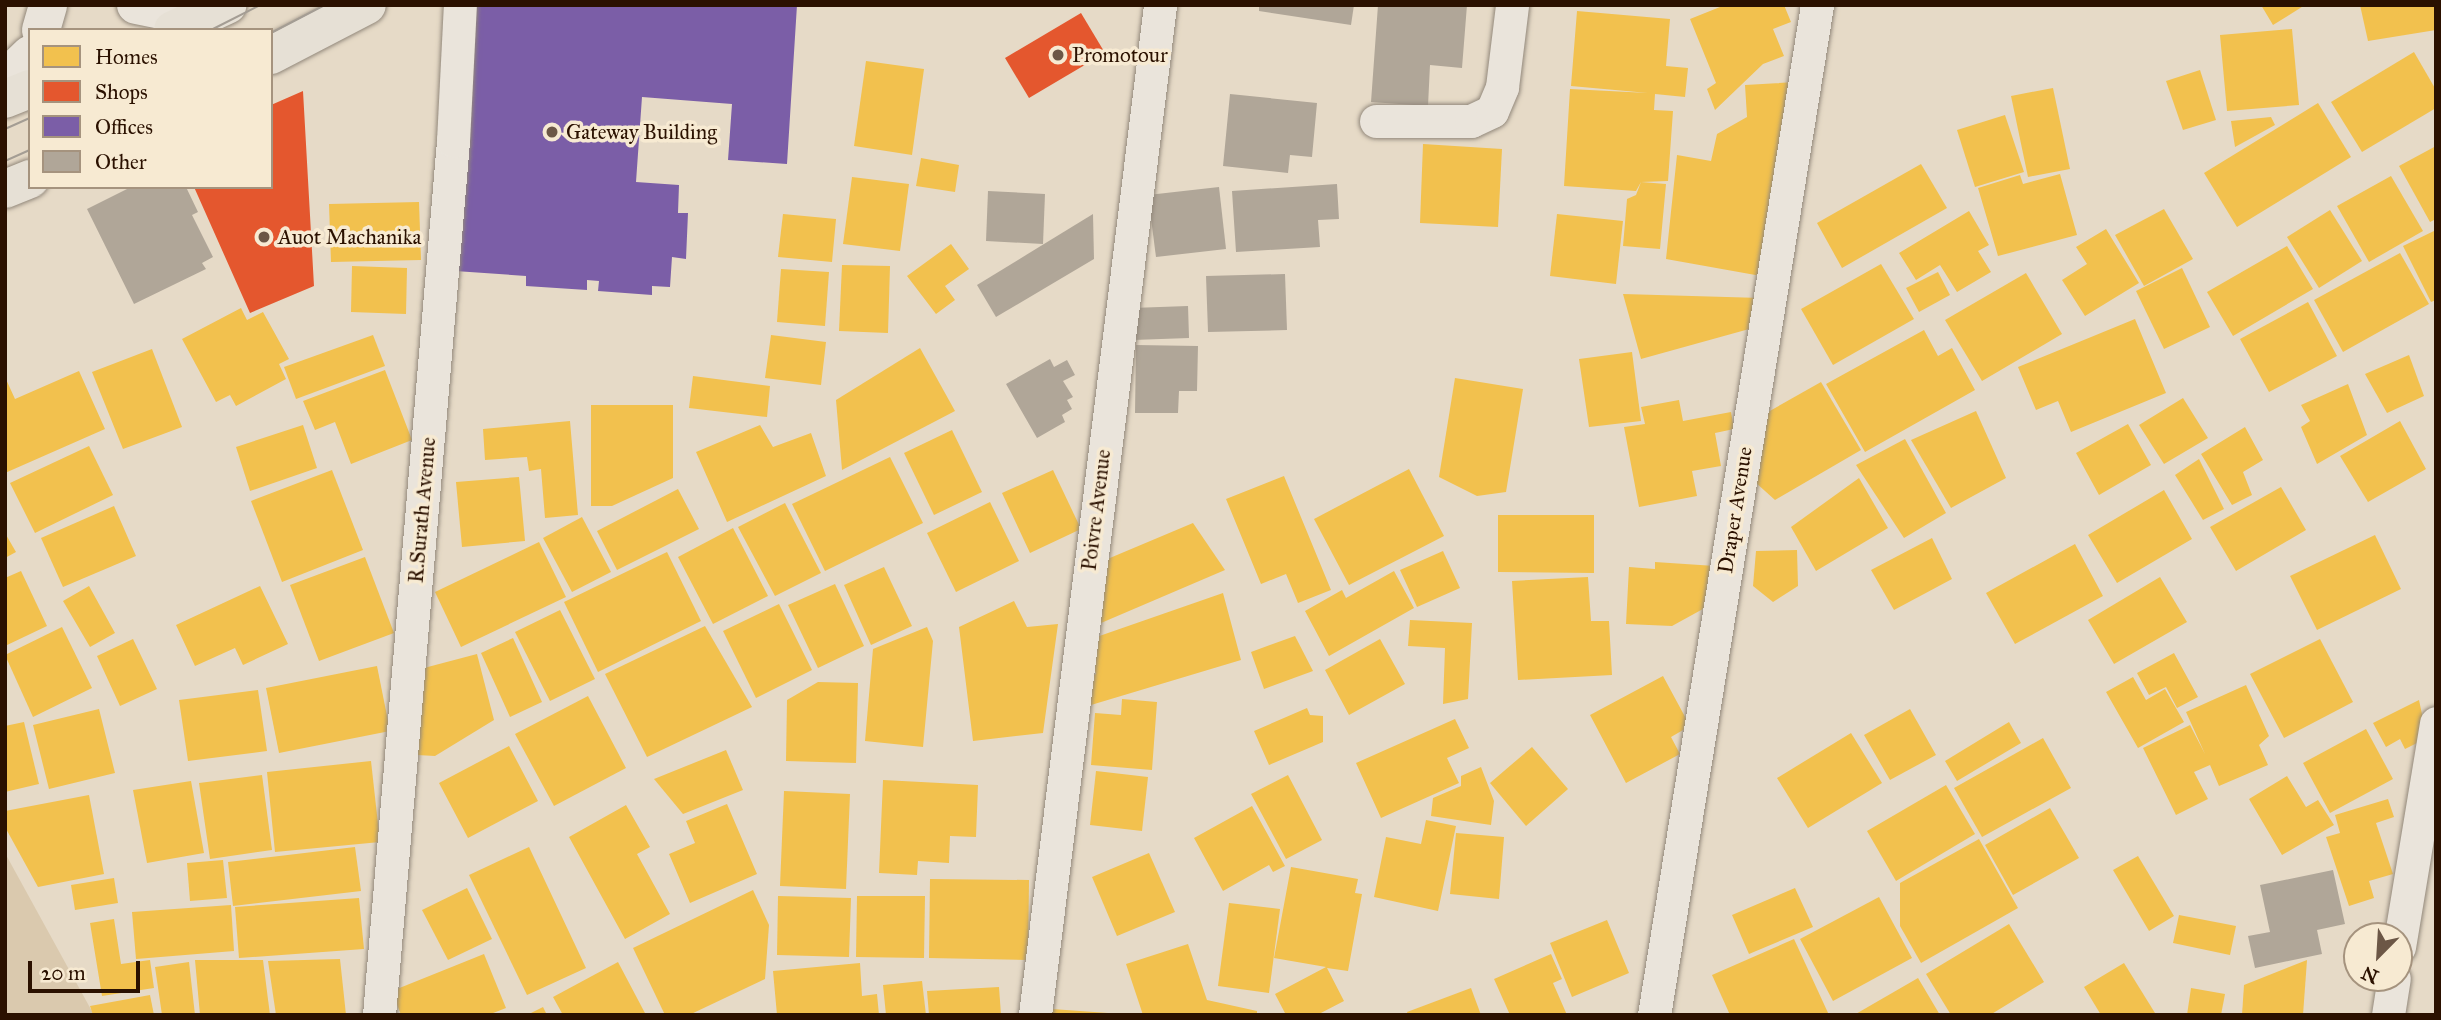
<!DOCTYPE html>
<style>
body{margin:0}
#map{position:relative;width:2441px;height:1020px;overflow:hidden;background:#e6dac7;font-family:"IM FELL Great Primer",serif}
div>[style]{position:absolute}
.green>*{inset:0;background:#dac9ae}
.homes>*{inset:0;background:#f2c14e}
.shops>*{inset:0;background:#e4572e}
.offices>*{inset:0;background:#7b5ea7}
.building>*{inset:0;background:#b0a698}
.roads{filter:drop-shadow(0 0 2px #92887b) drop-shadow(0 0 2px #92887b)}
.street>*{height:33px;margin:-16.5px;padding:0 16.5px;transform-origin:16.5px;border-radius:16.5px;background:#eae4db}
.secondary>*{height:38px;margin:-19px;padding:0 19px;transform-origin:19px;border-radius:19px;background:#eae4db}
.primary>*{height:38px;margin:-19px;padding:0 19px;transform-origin:19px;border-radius:19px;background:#e6e0d5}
.tram>*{height:2px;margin:-1px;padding:0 1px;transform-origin:1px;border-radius:1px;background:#a49d94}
.dots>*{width:19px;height:19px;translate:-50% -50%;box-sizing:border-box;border:4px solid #f7ead2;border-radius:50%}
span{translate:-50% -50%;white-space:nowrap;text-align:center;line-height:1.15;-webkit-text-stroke:7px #f7ead2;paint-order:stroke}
.poi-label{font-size:21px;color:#2b1100}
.left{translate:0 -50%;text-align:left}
.street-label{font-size:21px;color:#2b1100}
.frame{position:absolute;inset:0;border:7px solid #2b1100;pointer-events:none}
.legend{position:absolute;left:28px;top:28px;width:245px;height:161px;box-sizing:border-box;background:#f7ead2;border:2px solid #a5937e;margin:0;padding:9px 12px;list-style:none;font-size:21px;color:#2b1100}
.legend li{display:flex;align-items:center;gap:14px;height:35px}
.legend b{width:35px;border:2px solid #a5937e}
.north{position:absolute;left:2343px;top:922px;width:70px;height:70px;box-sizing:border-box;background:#f7ead2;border:2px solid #a5937e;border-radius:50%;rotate:204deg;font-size:19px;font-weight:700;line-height:28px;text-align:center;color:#2b1100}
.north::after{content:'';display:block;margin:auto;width:24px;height:32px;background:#6c5746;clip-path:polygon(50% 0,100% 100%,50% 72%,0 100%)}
.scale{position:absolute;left:28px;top:961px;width:112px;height:32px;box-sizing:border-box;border:4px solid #2b1100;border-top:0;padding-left:9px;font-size:21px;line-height:24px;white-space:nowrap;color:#2b1100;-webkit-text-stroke:5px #f7ead2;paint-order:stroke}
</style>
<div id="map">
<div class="green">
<div style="clip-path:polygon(5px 853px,94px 1015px,5px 1015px)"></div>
</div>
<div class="homes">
<div style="clip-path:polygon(1725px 5px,1784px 5px,1791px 22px,1773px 29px,1784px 56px,1763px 64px,1715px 110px,1707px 89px,1716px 83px,1690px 19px)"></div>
<div style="clip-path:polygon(2261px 5px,2305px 5px,2273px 25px)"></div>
<div style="clip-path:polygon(2360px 5px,2436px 5px,2436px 30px,2368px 41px)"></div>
<div style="clip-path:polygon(1577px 11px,1670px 19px,1666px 66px,1688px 68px,1685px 97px,1655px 94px,1654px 110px,1673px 111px,1668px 181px,1641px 182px,1666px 184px,1660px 249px,1623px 246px,1627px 199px,1636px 195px,1641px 182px,1636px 191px,1564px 186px,1570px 89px,1648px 93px,1571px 86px)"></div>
<div style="clip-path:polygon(2292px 29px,2299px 105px,2227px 111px,2220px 35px)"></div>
<div style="clip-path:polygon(2414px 52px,2436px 90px,2436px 108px,2362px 152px,2331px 102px)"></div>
<div style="clip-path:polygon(866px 61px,924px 69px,912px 155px,854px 146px)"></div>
<div style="clip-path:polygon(2200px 70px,2216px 120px,2183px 130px,2166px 81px)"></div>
<div style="clip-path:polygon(1797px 82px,1761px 276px,1666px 259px,1677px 155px,1711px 161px,1717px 134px,1747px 117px,1745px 85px)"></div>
<div style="clip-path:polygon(2053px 88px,2070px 169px,2028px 177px,2011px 96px)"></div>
<div style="clip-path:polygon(2318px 103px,2351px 157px,2237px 227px,2204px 173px)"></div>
<div style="clip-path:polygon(2005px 115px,2024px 172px,1975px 187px,1957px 130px)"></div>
<div style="clip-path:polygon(2271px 117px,2275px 125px,2235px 147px,2231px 121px)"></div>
<div style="clip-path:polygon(1423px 144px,1502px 149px,1498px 227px,1420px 223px)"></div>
<div style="clip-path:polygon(2436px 146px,2436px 219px,2430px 222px,2399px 166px)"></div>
<div style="clip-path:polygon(921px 158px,959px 165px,955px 192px,916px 186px)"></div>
<div style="clip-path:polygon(1921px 164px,1947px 208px,1842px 268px,1817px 223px)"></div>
<div style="clip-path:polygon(2060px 174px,2077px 235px,1998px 256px,1978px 188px,2020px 175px,2023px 184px)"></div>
<div style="clip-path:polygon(2391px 176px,2423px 231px,2369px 262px,2337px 206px)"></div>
<div style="clip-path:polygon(852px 177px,909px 184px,900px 251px,843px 244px)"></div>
<div style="clip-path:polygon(419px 202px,421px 260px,331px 262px,329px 204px)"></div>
<div style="clip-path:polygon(2164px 209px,2193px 259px,2144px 286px,2115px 235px)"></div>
<div style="clip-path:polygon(2330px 210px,2362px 261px,2319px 288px,2287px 237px)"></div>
<div style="clip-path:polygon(1969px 211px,1989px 245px,1978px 251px,1991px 272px,1957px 292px,1940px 265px,1916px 280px,1899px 253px)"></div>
<div style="clip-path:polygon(783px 214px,836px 219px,832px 262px,778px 257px)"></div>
<div style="clip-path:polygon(1557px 214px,1623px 221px,1616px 284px,1550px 276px)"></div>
<div style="clip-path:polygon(2106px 229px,2139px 283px,2085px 316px,2062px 280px,2087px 264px,2076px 247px)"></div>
<div style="clip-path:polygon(2436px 230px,2436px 300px,2431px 302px,2403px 246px)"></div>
<div style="clip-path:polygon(951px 244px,969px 269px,945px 286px,955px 300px,936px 314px,907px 276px)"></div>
<div style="clip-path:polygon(2287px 246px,2313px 289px,2233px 336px,2207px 292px)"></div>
<div style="clip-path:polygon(2400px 253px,2429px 304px,2343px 352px,2314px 300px)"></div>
<div style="clip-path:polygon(1881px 264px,1914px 319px,1833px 365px,1801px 309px)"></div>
<div style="clip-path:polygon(842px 265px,890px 266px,888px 333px,839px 331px)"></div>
<div style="clip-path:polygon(352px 266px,407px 268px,406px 314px,351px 312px)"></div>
<div style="clip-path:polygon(2182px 268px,2210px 327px,2164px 349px,2136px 291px)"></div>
<div style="clip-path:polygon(781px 269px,829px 272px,825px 326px,777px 322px)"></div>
<div style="clip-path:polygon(1938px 272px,1950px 295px,1919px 312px,1906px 288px)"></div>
<div style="clip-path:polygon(2026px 273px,2062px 334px,1982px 381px,1945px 320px)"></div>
<div style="clip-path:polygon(1623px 294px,1761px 298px,1760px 326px,1641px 359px)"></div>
<div style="clip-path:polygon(2308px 302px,2337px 356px,2269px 392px,2240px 339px)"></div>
<div style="clip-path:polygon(241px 308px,247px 320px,263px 312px,289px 359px,279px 364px,286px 379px,236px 406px,230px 395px,216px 402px,182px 339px)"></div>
<div style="clip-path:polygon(2135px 319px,2166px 393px,2071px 432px,2058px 401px,2036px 410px,2018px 367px)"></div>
<div style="clip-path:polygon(1924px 330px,1938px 356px,1952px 348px,1975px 390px,1865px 452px,1826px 384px)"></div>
<div style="clip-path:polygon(373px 335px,385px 366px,296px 399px,284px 367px)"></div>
<div style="clip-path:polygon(771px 335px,826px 342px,821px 385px,765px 378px)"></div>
<div style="clip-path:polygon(920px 348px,955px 411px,842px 470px,836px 400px)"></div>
<div style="clip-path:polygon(152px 349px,182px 427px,123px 449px,92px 372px)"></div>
<div style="clip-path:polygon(1632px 352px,1641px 421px,1589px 427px,1579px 359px)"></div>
<div style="clip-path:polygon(2409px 355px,2424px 396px,2387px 413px,2365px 374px)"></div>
<div style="clip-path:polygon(385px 370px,412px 440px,351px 464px,335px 422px,315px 430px,303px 401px)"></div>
<div style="clip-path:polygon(79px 371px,105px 429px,5px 473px,5px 377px,15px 399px)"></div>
<div style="clip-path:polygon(693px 376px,770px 386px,767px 417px,689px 408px)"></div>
<div style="clip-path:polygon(1455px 378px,1523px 389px,1506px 492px,1477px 496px,1439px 477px)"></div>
<div style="clip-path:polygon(1821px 382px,1861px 450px,1775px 500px,1755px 482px,1768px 412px)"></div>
<div style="clip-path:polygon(2348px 384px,2367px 435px,2317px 464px,2301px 427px,2310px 421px,2301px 405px)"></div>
<div style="clip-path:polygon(2183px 398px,2208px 438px,2164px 464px,2139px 425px)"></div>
<div style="clip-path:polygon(1679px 400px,1683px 421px,1731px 412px,1734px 429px,1715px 433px,1721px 466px,1692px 471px,1697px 496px,1639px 507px,1624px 427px,1645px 424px,1641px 407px)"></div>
<div style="clip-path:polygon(591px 405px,673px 405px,673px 478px,612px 506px,591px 506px)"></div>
<div style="clip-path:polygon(1976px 411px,2006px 478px,1951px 508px,1911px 440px)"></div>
<div style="clip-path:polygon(570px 421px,578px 515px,545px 518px,541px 469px,529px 471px,527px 457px,485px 460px,483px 429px)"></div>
<div style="clip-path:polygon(2400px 421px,2426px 469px,2368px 502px,2340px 456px)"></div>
<div style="clip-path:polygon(2128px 424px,2151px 465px,2099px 495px,2076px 453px)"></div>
<div style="clip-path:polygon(303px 425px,317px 468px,250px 491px,236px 447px)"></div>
<div style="clip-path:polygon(760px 425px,773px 447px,811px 433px,826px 476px,727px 522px,696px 452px)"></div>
<div style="clip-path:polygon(2245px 427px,2263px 460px,2243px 472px,2252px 495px,2232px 505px,2201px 454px)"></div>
<div style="clip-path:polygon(952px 430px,982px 492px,934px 515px,904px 453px)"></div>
<div style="clip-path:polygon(1905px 439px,1946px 513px,1904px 538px,1856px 465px)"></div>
<div style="clip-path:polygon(89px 446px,113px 495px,35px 533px,10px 483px)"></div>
<div style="clip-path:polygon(890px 457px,923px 523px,825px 571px,792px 504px)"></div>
<div style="clip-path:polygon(2199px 459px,2224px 509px,2203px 520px,2175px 475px)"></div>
<div style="clip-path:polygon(1409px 469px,1444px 536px,1349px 585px,1314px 519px)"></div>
<div style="clip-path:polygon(332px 470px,363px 550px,282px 582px,251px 501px)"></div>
<div style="clip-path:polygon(1053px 470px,1081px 529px,1030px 553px,1002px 493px)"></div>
<div style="clip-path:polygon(1284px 476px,1331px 590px,1298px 603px,1286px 574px,1261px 584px,1226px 499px)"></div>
<div style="clip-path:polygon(519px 477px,525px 541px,462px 547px,456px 482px)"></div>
<div style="clip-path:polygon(1859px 478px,1888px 528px,1816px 571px,1791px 527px)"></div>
<div style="clip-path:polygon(2281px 487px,2306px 530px,2236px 571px,2210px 527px)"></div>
<div style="clip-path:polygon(678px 489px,699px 529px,617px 570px,597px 531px)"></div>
<div style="clip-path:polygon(2164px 490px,2192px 539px,2117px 583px,2088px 535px)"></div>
<div style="clip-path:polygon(990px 502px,1019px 561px,956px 592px,927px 533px)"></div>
<div style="clip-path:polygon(785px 503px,821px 573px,775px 596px,738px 527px)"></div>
<div style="clip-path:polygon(114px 506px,136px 556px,63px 587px,41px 538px)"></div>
<div style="clip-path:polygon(1498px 515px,1594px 515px,1594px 573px,1498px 572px)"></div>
<div style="clip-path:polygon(582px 517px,611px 572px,572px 592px,543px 538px)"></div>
<div style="clip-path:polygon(1193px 523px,1225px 570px,1094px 626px,1098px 563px)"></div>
<div style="clip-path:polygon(733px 528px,768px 596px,713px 624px,678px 557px)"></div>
<div style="clip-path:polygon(5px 533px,16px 552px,5px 558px)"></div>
<div style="clip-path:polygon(2375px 535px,2401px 589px,2317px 630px,2290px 576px)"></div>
<div style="clip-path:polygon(1932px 538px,1952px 579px,1894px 610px,1871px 570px)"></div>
<div style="clip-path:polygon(539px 542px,566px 597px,461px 647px,435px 592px)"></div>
<div style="clip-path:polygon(2075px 544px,2103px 596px,2015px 644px,1986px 593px)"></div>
<div style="clip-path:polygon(1797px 550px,1798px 586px,1773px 602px,1753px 586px,1756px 551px)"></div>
<div style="clip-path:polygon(1443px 551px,1460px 588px,1417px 607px,1400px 570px)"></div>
<div style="clip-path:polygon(667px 552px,701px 621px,598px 672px,564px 602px)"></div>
<div style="clip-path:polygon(365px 557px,394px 633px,319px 661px,290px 585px)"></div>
<div style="clip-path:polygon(1655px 562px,1715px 566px,1712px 604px,1672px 626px,1626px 624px,1629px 567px,1655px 569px)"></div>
<div style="clip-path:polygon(884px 567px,912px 626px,871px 645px,844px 585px)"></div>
<div style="clip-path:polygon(21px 571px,47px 626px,5px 646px,5px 578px)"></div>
<div style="clip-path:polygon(1394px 571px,1414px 608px,1329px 656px,1305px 611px,1342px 590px,1346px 598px)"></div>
<div style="clip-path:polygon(1588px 577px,1591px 621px,1609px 621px,1612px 675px,1518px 680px,1512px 581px)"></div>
<div style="clip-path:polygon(2160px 577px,2187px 622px,2114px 664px,2088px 620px)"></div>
<div style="clip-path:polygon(835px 584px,864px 646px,818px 668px,788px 605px)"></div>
<div style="clip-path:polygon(89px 586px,115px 633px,90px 647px,63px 601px)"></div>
<div style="clip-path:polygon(260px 586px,288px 644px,243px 665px,235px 648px,195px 666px,176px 625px)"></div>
<div style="clip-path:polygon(1223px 593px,1241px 660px,1081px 708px,1084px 679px,1096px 674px,1085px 641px)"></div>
<div style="clip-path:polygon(1014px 601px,1027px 627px,1058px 624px,1043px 733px,973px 741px,959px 627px)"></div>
<div style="clip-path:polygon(779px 604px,812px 670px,756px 698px,723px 631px)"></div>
<div style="clip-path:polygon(560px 610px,595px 679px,550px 701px,515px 632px)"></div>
<div style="clip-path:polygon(1410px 620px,1472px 623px,1468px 699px,1443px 704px,1445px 648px,1408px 646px)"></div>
<div style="clip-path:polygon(705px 626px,752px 707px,647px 757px,605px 674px)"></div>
<div style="clip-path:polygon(62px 627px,92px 688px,33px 717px,5px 655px)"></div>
<div style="clip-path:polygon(927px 627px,933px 641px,923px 747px,865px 741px,873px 649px)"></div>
<div style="clip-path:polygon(1295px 636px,1313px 671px,1264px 689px,1251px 652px)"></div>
<div style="clip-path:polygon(513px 638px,542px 702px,510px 717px,481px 653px)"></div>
<div style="clip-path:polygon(133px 639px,157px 689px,120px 706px,97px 656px)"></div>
<div style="clip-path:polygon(1380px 639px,1405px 684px,1349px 715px,1325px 670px)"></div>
<div style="clip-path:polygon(2320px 639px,2353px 702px,2284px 738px,2250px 674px)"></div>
<div style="clip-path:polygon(2174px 653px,2198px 697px,2177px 708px,2166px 687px,2149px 695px,2137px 673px)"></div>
<div style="clip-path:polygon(477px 654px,494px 720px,435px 756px,417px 755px,424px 668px)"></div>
<div style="clip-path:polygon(377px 666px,390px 731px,279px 753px,266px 688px)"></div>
<div style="clip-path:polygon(1663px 676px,1690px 726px,1671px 737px,1680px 754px,1626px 783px,1590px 715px)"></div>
<div style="clip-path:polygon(2133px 677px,2146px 700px,2165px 689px,2184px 722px,2138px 748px,2106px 692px)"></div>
<div style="clip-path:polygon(818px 682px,858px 683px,856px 763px,786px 761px,787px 700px)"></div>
<div style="clip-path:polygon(2246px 685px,2269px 736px,2259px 745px,2268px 765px,2219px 786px,2210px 765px,2194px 772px,2208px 799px,2176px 815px,2143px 748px,2190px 725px,2205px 754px,2186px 712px)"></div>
<div style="clip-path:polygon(258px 690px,267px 751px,188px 761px,179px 700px)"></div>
<div style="clip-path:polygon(588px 696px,626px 768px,554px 806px,515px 734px)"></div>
<div style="clip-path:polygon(1122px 699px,1157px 702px,1152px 770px,1091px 765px,1095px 713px,1121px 715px)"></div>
<div style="clip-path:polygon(2419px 700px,2427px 738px,2405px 749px,2400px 739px,2386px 747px,2373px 723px)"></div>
<div style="clip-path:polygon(1307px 708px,1310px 715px,1323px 716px,1323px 742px,1269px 765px,1254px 731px)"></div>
<div style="clip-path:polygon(99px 709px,115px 773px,49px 789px,33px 725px)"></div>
<div style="clip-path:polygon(1910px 709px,1936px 755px,1890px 780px,1864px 735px)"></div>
<div style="clip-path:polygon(1455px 719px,1469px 748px,1447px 758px,1459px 783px,1381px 818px,1356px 763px)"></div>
<div style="clip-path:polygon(24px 722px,39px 784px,5px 792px,5px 726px)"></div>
<div style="clip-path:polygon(2009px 722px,2021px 743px,1957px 781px,1945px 761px)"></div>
<div style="clip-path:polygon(2366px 729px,2393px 779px,2330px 813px,2303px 763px)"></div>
<div style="clip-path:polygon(1851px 733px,1882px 783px,1808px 828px,1777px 778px)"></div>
<div style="clip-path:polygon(2043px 738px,2071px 788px,1982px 837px,1954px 788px)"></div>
<div style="clip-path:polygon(509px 746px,538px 801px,468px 838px,439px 783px)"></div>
<div style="clip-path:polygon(1532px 747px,1568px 789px,1526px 826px,1490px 783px)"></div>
<div style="clip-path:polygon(726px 750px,743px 790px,683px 814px,654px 779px)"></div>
<div style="clip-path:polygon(371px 761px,380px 842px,275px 852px,267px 772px)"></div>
<div style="clip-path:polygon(1481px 767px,1494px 801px,1491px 825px,1431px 816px,1433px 798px,1461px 786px,1461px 776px)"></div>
<div style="clip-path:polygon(1096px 771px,1148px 777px,1142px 831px,1090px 825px)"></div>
<div style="clip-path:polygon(262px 775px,272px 850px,210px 859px,199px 783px)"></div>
<div style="clip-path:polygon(1288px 775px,1322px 840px,1286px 859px,1251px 794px)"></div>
<div style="clip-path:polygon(2287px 776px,2306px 807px,2318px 800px,2334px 825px,2282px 855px,2249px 799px)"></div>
<div style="clip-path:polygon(883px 780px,978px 785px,976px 837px,950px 836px,949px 863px,918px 861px,917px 875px,879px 873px)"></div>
<div style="clip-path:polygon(191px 781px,204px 853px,147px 863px,133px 790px)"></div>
<div style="clip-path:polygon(1946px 785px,1975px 834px,1896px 881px,1867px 831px)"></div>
<div style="clip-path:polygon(784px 791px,850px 794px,846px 889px,780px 886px)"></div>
<div style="clip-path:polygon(89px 795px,104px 874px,38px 887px,5px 827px,5px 811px)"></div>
<div style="clip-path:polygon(2388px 799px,2394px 817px,2376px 823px,2393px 874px,2369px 881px,2374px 898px,2349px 906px,2326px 837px,2340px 833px,2335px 815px)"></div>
<div style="clip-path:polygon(727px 804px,757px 874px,690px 903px,669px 854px,695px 843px,686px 821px)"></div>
<div style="clip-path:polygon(626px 805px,650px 847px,637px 854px,670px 914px,625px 939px,569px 837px)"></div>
<div style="clip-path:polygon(1252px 806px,1285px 866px,1273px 872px,1269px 865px,1223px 891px,1194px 838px)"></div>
<div style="clip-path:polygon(2050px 808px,2079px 858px,2013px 895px,1985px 845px)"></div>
<div style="clip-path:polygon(1426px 820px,1456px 826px,1438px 911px,1374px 897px,1386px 837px,1421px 844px)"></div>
<div style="clip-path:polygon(1456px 833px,1504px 837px,1499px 899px,1450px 894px)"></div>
<div style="clip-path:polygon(1979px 839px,2018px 908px,1921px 963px,1900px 926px,1900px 883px)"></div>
<div style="clip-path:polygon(355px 847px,361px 891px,233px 906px,228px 862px)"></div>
<div style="clip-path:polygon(529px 847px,586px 968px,527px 995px,469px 875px)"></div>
<div style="clip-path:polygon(1149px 853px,1175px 912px,1117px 936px,1092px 877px)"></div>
<div style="clip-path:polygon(2138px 856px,2174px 916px,2149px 931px,2113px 870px)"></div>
<div style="clip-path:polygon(223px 860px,227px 898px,190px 901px,187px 863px)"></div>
<div style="clip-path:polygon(1291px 867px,1358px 879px,1355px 893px,1362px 894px,1348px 971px,1327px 968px,1344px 1001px,1317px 1015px,1286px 1015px,1275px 994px,1326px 967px,1274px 958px)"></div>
<div style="clip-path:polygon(114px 878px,118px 903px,75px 910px,71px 885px)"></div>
<div style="clip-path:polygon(930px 879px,1029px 880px,1028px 960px,929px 958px)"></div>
<div style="clip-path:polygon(467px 888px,492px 939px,448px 960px,422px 910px)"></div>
<div style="clip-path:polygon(1795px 888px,1813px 927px,1749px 954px,1732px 915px)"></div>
<div style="clip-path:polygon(753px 890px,769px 925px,765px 979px,689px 1015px,665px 1015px,633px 948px)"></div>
<div style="clip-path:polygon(778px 896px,851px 898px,849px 957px,777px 955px)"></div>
<div style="clip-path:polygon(857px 896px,925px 896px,924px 958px,856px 957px)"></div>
<div style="clip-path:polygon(1879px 897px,1912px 958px,1833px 1001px,1800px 939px)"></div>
<div style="clip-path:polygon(359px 898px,364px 949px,239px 958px,235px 907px)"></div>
<div style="clip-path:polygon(1229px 903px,1280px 909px,1269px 993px,1218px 986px)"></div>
<div style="clip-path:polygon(231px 905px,234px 951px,136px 959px,132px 912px)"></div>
<div style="clip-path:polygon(2179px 915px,2236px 926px,2230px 955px,2173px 943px)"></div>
<div style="clip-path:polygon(114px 919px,121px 964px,150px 960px,154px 988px,102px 996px,90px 923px)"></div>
<div style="clip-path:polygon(1607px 920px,1629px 973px,1572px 997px,1550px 943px)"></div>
<div style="clip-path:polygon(2009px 924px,2044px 982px,1990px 1015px,1951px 1015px,1926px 974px)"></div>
<div style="clip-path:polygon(1794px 939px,1829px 1015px,1730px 1015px,1712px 975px)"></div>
<div style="clip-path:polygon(1188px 944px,1207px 1000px,1257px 1011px,1257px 1015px,1143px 1015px,1126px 964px)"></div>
<div style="clip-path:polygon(484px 954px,506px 1008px,488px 1015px,401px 1015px,392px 991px)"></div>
<div style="clip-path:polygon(1551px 954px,1562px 979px,1553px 983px,1567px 1015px,1510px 1015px,1494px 979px)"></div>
<div style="clip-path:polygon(340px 959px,346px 1015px,276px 1015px,268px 961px)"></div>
<div style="clip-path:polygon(195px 960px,263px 960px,270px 1015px,200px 1015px)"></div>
<div style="clip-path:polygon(2307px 960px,2303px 1015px,2242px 1015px,2244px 985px)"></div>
<div style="clip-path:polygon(189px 962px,195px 1015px,162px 1015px,155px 967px)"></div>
<div style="clip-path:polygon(618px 962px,646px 1015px,563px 1015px,553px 997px)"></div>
<div style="clip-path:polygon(860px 963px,862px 996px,877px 994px,879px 1015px,777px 1015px,773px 971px)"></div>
<div style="clip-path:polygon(2124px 963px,2155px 1013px,2152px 1015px,2101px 1015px,2084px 987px)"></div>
<div style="clip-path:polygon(1918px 978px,1940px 1015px,1854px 1015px)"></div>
<div style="clip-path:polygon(922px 981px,926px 1015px,886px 1015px,883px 985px)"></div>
<div style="clip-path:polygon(999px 987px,1001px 1015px,929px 1015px,927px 991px)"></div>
<div style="clip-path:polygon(1471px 988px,1481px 1015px,1408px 1015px,1407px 1012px)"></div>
<div style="clip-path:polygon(2191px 988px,2225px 994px,2221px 1015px,2187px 1015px)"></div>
<div style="clip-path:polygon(150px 995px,154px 1015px,93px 1015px,90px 1006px)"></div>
<div style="clip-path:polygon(543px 1007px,547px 1015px,527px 1015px)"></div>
<div style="clip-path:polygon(1052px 1009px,1108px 1013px,1108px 1015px,1051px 1015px)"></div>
</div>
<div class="shops">
<div style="clip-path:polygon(1081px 13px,1105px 53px,1029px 98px,1005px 58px)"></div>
<div style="clip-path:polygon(303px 91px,314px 286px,250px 313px,194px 187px,271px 187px,271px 105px)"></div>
</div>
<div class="offices">
<div style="clip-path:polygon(474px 5px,797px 5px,787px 164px,728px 160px,732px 104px,642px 97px,636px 182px,679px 185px,678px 213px,688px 213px,686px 259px,672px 257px,670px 287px,652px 286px,652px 295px,598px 291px,599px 281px,587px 280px,587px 290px,526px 286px,526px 276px,455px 271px)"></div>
</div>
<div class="building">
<div style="clip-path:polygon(1259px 5px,1354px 5px,1351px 25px,1259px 11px)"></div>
<div style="clip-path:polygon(1378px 5px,1467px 5px,1462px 68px,1430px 65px,1428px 106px,1371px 102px)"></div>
<div style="clip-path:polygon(1230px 94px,1317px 103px,1312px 157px,1290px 155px,1288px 173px,1223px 166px)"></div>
<div style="clip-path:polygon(1337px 184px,1339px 219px,1318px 220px,1320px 247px,1236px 252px,1232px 191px)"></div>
<div style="clip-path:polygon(131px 187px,186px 187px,198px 212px,192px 215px,213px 257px,202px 263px,206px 269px,134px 304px,87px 209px)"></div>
<div style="clip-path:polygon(1219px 187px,1226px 249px,1156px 257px,1148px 195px)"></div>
<div style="clip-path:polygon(988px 191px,1045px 194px,1043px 244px,986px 241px)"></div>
<div style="clip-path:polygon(1093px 214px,1094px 259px,996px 317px,977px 285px)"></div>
<div style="clip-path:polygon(1285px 274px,1287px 330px,1208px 332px,1206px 276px)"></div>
<div style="clip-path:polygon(1188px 306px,1189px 338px,1133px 340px,1132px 308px)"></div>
<div style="clip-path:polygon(1136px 345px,1198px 346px,1197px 391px,1179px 391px,1178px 413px,1135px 413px)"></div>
<div style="clip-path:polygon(1050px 359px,1054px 367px,1067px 360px,1075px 375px,1063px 381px,1073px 397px,1067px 400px,1072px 409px,1062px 415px,1065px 422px,1037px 438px,1006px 384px)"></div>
<div style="clip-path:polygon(2333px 870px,2345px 924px,2317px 930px,2322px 954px,2255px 968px,2248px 936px,2270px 932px,2260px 885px)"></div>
</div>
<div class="roads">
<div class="street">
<div style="left:1376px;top:121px;width:95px"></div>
<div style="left:1471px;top:121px;width:23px;rotate:-25deg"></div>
<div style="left:1492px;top:111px;width:26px;rotate:-67deg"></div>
<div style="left:1502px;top:87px;width:83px;rotate:-83deg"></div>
<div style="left:2399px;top:947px;width:227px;rotate:-80.6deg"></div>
<div style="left:379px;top:1015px;width:877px;rotate:-85.16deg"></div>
<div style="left:453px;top:141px;width:136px;rotate:-87.1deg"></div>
<div style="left:1035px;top:1015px;width:1018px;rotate:-82.94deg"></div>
<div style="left:1654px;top:1015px;width:1023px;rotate:-80.83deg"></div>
<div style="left:2388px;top:1015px;width:37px;rotate:-81deg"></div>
</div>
<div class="secondary">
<div style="left:136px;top:5px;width:65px;rotate:11.5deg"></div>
<div style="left:41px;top:30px;width:26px;rotate:-74deg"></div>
<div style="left:5px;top:79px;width:35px;rotate:-44deg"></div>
</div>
<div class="primary">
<div style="left:173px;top:30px;width:60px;rotate:-24.8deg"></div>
<div style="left:271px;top:55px;width:108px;rotate:-27.5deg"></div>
<div style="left:5px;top:99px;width:27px;rotate:-22deg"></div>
<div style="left:5px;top:189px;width:27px;rotate:-22deg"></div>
</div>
</div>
<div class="tram">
<div style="left:211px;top:30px;width:55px;rotate:-27deg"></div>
<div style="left:271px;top:33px;width:61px;rotate:-27.4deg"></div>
<div style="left:5px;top:129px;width:27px;rotate:-24deg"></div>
<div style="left:5px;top:161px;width:27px;rotate:-24deg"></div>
</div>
<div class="dots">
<div style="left:1058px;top:55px;background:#6c5746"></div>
<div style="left:552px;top:132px;background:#6c5746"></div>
<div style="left:264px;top:237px;background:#6c5746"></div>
</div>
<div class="poi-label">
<span class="left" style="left:1072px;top:55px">Promotour</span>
<span class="left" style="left:566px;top:132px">Gateway Building</span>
<span class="left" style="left:278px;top:237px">Auot Machanika</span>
</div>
<div class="street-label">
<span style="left:422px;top:510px;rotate:-85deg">R.Surath Avenue</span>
<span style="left:1096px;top:510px;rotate:-83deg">Poivre Avenue</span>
<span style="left:1735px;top:510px;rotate:-81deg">Draper Avenue</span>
</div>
<div class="frame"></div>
<ul class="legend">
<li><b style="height:19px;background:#f2c14e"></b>Homes</li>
<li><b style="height:19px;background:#e4572e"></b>Shops</li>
<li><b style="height:19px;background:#7b5ea7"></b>Offices</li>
<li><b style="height:19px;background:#b0a698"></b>Other</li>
</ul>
<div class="north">N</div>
<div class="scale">20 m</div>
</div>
